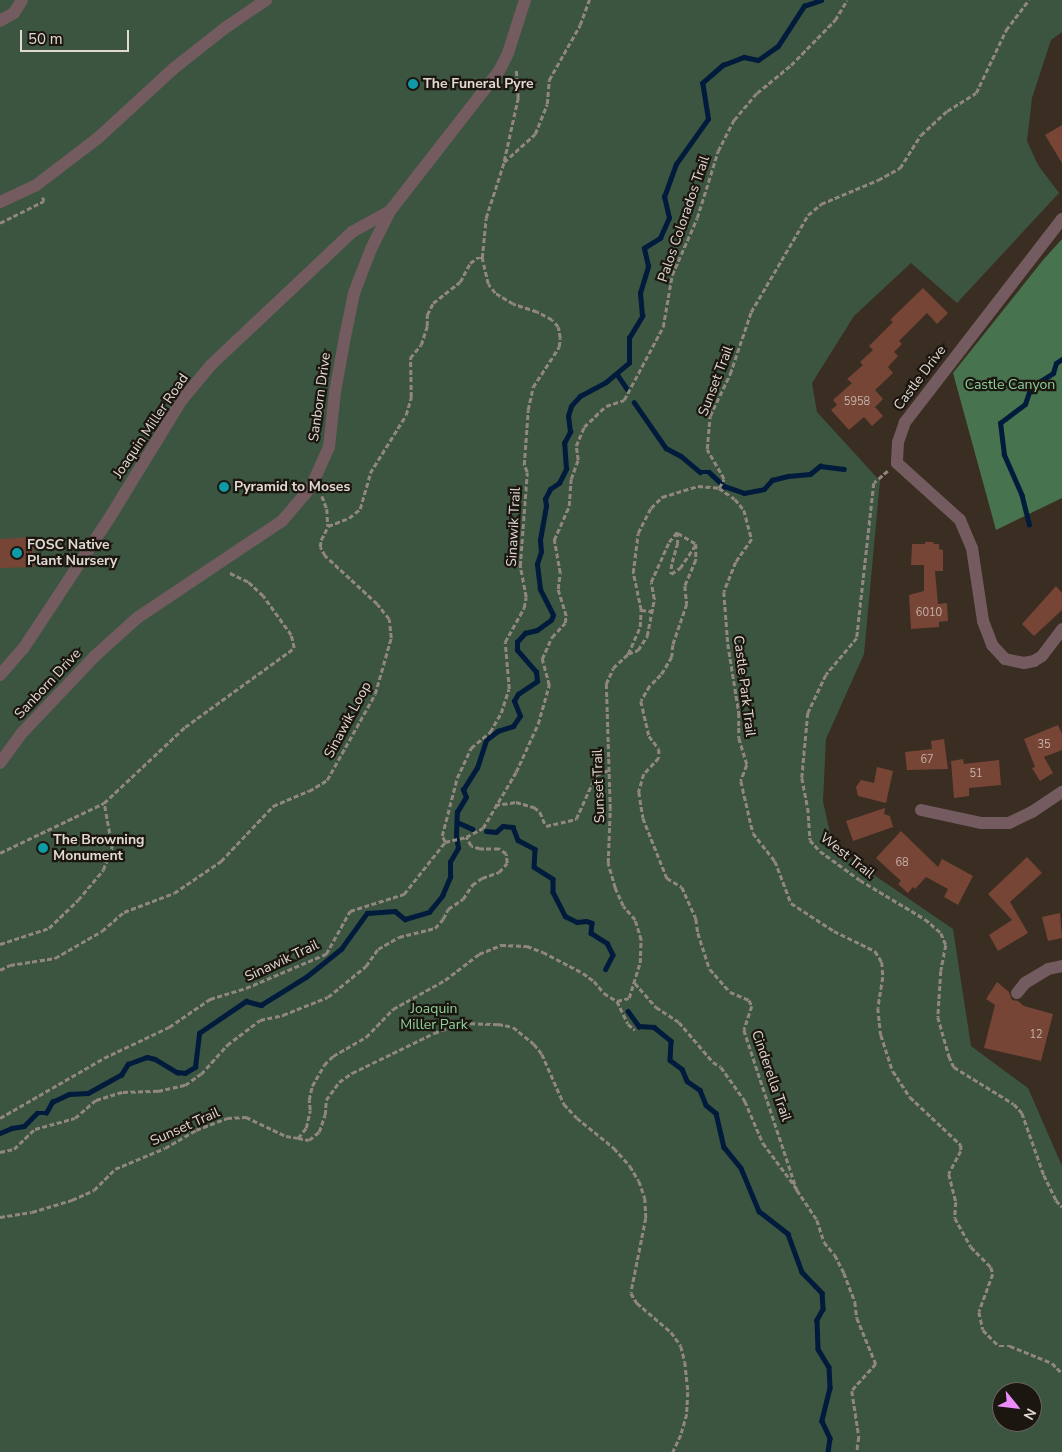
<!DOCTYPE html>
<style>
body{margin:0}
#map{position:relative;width:1062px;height:1452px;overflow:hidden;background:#3a2d22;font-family:"Nunito Sans",sans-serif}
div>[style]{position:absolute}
.green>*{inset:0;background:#3b5540}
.forest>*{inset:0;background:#47734f}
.stream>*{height:4.5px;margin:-2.25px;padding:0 2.25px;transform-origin:2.25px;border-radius:2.25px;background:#001b3c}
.building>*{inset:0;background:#774535}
.path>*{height:2.5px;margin-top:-1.25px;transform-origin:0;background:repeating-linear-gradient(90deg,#91877e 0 5px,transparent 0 7.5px)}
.minor>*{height:12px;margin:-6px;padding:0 6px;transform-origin:6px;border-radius:6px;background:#745b5f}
.dots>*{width:14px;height:14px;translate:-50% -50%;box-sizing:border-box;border:2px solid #1c1611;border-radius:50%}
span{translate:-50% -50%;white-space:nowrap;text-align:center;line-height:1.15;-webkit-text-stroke:4.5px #1c1611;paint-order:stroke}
.number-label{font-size:11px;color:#c6b3aa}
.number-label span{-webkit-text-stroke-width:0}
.poi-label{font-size:14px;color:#e0d8d1;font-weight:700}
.left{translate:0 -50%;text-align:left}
.street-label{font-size:14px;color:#e0d8d1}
.park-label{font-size:14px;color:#8dd19a}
.north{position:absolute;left:992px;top:1382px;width:50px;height:50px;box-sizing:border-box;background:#1c1611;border:1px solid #6a645e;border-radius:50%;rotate:119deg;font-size:14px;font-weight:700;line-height:20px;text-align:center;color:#e0d8d1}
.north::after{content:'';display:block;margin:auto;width:18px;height:22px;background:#ec8cfa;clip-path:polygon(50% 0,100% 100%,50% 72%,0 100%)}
.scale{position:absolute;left:20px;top:30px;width:109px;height:22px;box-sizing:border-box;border:2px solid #e0d8d1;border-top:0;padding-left:6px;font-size:15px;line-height:18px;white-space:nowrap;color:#e0d8d1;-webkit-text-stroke:4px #1c1611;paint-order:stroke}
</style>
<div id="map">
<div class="green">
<div style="clip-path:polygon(evenodd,0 0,1062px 0,1062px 32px,1051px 40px,1032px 98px,1027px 141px,1038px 165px,1059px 193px,957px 303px,911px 263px,854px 316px,812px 383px,817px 412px,880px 481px,864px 654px,826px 739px,823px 801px,833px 847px,953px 929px,971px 1046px,1028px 1088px,1062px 1166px,1062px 1452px,0 1452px,0 0,1002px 1392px,1032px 1392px,1032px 1422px,1002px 1422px,1002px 1392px)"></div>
</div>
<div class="forest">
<div style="clip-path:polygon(1062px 239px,1062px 498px,996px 530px,953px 373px,1043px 260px)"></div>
</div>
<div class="stream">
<div style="left:617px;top:374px;width:18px;rotate:56deg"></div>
<div style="left:634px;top:402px;width:56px;rotate:55.2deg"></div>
<div style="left:666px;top:448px;width:17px;rotate:28deg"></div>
<div style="left:681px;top:456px;width:25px;rotate:40deg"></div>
<div style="left:700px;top:472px;width:9px"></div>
<div style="left:709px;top:472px;width:21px;rotate:43deg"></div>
<div style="left:724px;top:486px;width:21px;rotate:19deg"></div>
<div style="left:744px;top:493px;width:20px;rotate:-11deg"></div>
<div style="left:764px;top:489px;width:12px;rotate:-48deg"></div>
<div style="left:772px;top:480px;width:16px;rotate:-14deg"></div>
<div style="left:788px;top:476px;width:22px;rotate:-5deg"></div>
<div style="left:810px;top:474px;width:13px;rotate:-39deg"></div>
<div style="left:820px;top:466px;width:24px;rotate:7deg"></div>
<div style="left:1029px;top:525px;width:30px;rotate:-104deg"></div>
<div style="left:1022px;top:496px;width:45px;rotate:-113.7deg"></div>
<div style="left:1004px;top:455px;width:32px;rotate:-97deg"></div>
<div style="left:1000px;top:423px;width:31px;rotate:-37deg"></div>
<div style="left:1025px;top:404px;width:18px;rotate:-71deg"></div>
<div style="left:1031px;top:387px;width:26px;rotate:-32deg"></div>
<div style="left:1053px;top:373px;width:10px;rotate:-73deg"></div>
<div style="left:1056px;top:363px;width:7px;rotate:-34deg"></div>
<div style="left:457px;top:822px;width:17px;rotate:24deg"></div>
<div style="left:486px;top:831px;width:10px;rotate:6deg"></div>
<div style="left:496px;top:832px;width:9px;rotate:-41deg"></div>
<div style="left:503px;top:826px;width:10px;rotate:6deg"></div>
<div style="left:513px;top:827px;width:14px;rotate:69deg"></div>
<div style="left:518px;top:840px;width:19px;rotate:28deg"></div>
<div style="left:535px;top:849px;width:18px;rotate:93deg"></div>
<div style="left:534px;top:867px;width:22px;rotate:32deg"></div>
<div style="left:553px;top:879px;width:13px;rotate:90deg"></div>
<div style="left:553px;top:892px;width:27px;rotate:63deg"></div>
<div style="left:565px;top:916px;width:13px;rotate:27deg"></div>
<div style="left:577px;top:922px;width:9px;rotate:-6deg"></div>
<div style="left:586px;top:921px;width:6px;rotate:18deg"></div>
<div style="left:592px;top:923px;width:10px;rotate:96deg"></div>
<div style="left:591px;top:933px;width:19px;rotate:32deg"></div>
<div style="left:607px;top:943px;width:13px;rotate:63deg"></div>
<div style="left:613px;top:955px;width:16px;rotate:117deg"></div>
<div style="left:628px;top:1011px;width:19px;rotate:54deg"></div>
<div style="left:639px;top:1026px;width:15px;rotate:4deg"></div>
<div style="left:654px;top:1027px;width:22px;rotate:39deg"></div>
<div style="left:671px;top:1041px;width:19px;rotate:93deg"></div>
<div style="left:670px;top:1060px;width:15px;rotate:37deg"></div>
<div style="left:682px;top:1069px;width:13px;rotate:67deg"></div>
<div style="left:687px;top:1081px;width:16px;rotate:35deg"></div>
<div style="left:700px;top:1090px;width:16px;rotate:68deg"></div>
<div style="left:706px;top:1105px;width:13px;rotate:39deg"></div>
<div style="left:716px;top:1113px;width:35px;rotate:77deg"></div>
<div style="left:724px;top:1147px;width:27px;rotate:51deg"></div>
<div style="left:741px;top:1168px;width:47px;rotate:67.3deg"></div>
<div style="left:759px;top:1211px;width:37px;rotate:38deg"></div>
<div style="left:788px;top:1234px;width:40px;rotate:69.8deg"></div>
<div style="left:802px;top:1272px;width:29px;rotate:46deg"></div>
<div style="left:822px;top:1293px;width:16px;rotate:86deg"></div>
<div style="left:823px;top:1309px;width:13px;rotate:119deg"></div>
<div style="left:817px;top:1320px;width:29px;rotate:88deg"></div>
<div style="left:818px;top:1349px;width:21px;rotate:59deg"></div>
<div style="left:829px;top:1367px;width:21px;rotate:87deg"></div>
<div style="left:830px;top:1388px;width:34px;rotate:104deg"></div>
<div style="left:822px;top:1421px;width:19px;rotate:65deg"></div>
<div style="left:830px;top:1438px;width:14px;rotate:98deg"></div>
<div style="left:0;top:1133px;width:13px;rotate:-23deg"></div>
<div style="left:12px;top:1128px;width:12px;rotate:-9deg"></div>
<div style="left:24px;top:1126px;width:18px;rotate:-45deg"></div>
<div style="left:37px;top:1113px;width:9px"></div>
<div style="left:46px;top:1113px;width:13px;rotate:-61deg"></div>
<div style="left:52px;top:1102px;width:19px;rotate:-25deg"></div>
<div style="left:69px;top:1094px;width:19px;rotate:-3deg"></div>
<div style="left:88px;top:1093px;width:38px;rotate:-29deg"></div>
<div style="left:121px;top:1075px;width:13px;rotate:-58deg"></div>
<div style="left:128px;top:1064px;width:20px;rotate:-20deg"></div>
<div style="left:147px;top:1057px;width:8px;rotate:14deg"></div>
<div style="left:155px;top:1059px;width:26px;rotate:31deg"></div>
<div style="left:177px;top:1072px;width:8px;rotate:7deg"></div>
<div style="left:185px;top:1073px;width:12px;rotate:-31deg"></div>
<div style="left:195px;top:1067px;width:34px;rotate:-83deg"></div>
<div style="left:199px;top:1033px;width:57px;rotate:-34.2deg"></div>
<div style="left:246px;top:1001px;width:16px;rotate:15deg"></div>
<div style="left:261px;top:1005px;width:53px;rotate:-31.9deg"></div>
<div style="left:306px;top:977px;width:45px;rotate:-38.7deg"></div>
<div style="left:341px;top:949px;width:44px;rotate:-54.2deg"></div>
<div style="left:367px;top:913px;width:28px;rotate:-4deg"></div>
<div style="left:395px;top:911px;width:13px;rotate:39deg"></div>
<div style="left:405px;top:919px;width:25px;rotate:-16deg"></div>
<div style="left:429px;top:912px;width:21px;rotate:-51deg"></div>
<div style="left:442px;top:896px;width:21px;rotate:-67deg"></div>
<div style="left:450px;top:877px;width:15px;rotate:-90deg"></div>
<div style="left:450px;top:862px;width:16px;rotate:-60deg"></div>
<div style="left:458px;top:848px;width:12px;rotate:-99deg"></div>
<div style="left:456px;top:836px;width:24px;rotate:-88deg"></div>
<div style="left:457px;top:812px;width:17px;rotate:-59deg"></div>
<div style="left:466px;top:797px;width:8px;rotate:-113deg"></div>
<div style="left:463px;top:790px;width:26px;rotate:-58deg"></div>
<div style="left:477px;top:768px;width:29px;rotate:-72deg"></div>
<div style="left:486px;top:740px;width:15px;rotate:-37deg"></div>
<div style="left:498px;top:731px;width:16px;rotate:-18deg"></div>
<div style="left:513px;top:726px;width:12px;rotate:-55deg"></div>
<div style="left:520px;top:716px;width:16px;rotate:-112deg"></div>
<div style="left:514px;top:701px;width:8px;rotate:-60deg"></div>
<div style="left:518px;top:694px;width:23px;rotate:-34deg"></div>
<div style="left:537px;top:681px;width:9px;rotate:-96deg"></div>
<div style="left:536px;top:672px;width:29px;rotate:-131deg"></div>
<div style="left:517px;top:650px;width:8px;rotate:-90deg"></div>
<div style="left:517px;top:642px;width:12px;rotate:-48deg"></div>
<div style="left:525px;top:633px;width:12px;rotate:-14deg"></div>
<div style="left:537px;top:630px;width:17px;rotate:-36deg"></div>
<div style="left:551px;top:620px;width:5px;rotate:-68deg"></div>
<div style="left:553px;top:615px;width:29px;rotate:-117deg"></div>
<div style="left:540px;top:589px;width:25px;rotate:-97deg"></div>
<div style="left:537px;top:564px;width:13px;rotate:-72deg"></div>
<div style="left:541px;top:552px;width:12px;rotate:-95deg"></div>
<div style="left:540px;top:540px;width:35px;rotate:-80deg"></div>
<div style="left:546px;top:506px;width:7px;rotate:-98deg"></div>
<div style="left:545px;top:499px;width:11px;rotate:-63deg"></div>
<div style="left:550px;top:489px;width:11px;rotate:-34deg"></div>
<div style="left:559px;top:483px;width:16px;rotate:-63deg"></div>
<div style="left:566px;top:469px;width:26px;rotate:-94deg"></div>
<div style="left:564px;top:443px;width:13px;rotate:-61deg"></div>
<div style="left:570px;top:432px;width:16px;rotate:-97deg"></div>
<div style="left:568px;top:416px;width:10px;rotate:-73deg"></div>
<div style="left:571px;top:406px;width:13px;rotate:-48deg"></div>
<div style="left:580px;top:396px;width:30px;rotate:-28deg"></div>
<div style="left:606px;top:382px;width:30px;rotate:-40deg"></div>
<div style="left:629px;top:363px;width:25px;rotate:-90deg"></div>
<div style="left:629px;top:338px;width:26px;rotate:-59deg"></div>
<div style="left:642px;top:316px;width:23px;rotate:-95deg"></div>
<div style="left:640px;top:293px;width:28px;rotate:-73deg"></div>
<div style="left:648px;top:266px;width:18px;rotate:-103deg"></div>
<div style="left:644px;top:248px;width:19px;rotate:-32deg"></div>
<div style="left:660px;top:238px;width:22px;rotate:-66deg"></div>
<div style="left:669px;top:218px;width:22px;rotate:-103deg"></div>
<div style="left:664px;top:197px;width:35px;rotate:-70deg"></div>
<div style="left:676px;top:164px;width:55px;rotate:-54.6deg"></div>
<div style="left:708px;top:119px;width:36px;rotate:-99deg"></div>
<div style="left:702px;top:83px;width:28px;rotate:-41deg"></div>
<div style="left:723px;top:65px;width:22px;rotate:-21deg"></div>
<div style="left:744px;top:57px;width:14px;rotate:12deg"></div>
<div style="left:758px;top:60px;width:24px;rotate:-35deg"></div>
<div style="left:778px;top:46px;width:48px;rotate:-57deg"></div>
<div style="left:804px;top:6px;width:18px;rotate:-19deg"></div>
</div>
<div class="building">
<div style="clip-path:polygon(1062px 125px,1062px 163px,1045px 135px)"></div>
<div style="clip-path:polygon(923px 288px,948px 313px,937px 324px,927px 313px,899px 341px,902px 344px,894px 352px,898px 356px,888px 367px,893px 373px,875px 390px,883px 399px,875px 407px,883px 416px,872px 426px,864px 417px,849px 430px,831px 410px,837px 405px,833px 400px,852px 383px,847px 379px,863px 365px,860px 362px,873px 350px,869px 346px,893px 322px,890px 320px)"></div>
<div style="clip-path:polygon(33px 537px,34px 567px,0 568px,0 539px)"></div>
<div style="clip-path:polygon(925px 542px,933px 542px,934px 544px,939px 544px,939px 549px,943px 550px,943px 571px,935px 571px,938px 604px,947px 603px,948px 621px,939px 622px,939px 627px,911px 629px,909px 595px,924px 591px,924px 565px,911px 565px,912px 544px,925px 544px)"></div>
<div style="clip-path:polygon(1056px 586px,1062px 593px,1062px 610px,1034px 636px,1022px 624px)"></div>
<div style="clip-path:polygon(1058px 725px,1062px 734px,1062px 750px,1044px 757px,1053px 773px,1040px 781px,1032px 768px,1035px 767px,1024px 739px)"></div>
<div style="clip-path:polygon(944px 739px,948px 769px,907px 770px,905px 752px,932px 749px,931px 741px)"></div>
<div style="clip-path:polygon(963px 759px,964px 764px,999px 760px,1001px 785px,969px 788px,969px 796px,954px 798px,951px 761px)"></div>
<div style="clip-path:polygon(877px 767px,893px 771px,886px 803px,858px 796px,856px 787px,861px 780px,874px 783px)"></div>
<div style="clip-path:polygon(885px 808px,884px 814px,890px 816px,893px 827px,853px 841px,846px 821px)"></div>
<div style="clip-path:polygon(901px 831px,938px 867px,942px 859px,973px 876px,958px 905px,944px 897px,948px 889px,926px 877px,915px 889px,913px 887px,908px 893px,898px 884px,901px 881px,876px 858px)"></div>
<div style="clip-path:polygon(1027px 857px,1042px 873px,1010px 902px,1028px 933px,998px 951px,989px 935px,1012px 920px,988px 894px)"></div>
<div style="clip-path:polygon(1060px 913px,1062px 938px,1048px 941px,1042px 917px)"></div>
<div style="clip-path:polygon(997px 982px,1009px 992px,1012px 1000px,1018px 1001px,1024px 1006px,1053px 1014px,1041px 1061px,984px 1048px,995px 1005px,986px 999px)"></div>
</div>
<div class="path">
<div style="left:504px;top:161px;width:65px;rotate:-77.5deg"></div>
<div style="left:518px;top:98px;width:30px;rotate:-94deg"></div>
<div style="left:0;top:223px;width:49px;rotate:-26.6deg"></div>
<div style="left:44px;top:201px;width:4px;rotate:-117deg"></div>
<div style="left:888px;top:471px;width:18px;rotate:139deg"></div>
<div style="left:874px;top:483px;width:156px;rotate:96.3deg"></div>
<div style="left:857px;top:638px;width:48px;rotate:130deg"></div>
<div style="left:826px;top:675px;width:42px;rotate:115.3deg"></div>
<div style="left:808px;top:713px;width:65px;rotate:95.3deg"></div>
<div style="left:802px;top:778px;width:31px;rotate:79deg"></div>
<div style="left:808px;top:808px;width:32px;rotate:86deg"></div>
<div style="left:810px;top:840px;width:15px;rotate:48deg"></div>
<div style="left:820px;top:851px;width:49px;rotate:35.9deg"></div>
<div style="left:860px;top:880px;width:76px;rotate:31deg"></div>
<div style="left:925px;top:919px;width:21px;rotate:41deg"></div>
<div style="left:941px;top:933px;width:13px;rotate:67deg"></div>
<div style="left:946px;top:945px;width:26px;rotate:101deg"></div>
<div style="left:941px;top:971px;width:46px;rotate:93.7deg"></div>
<div style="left:938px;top:1017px;width:41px;rotate:74.2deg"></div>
<div style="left:949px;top:1056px;width:12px;rotate:66deg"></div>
<div style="left:954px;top:1067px;width:70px;rotate:31.7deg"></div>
<div style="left:1014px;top:1104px;width:12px;rotate:48deg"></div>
<div style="left:1022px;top:1113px;width:66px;rotate:70.5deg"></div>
<div style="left:1044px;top:1175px;width:28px;rotate:64deg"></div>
<div style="left:1056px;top:1200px;width:9px;rotate:49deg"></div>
<div style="left:719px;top:488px;width:19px;rotate:35deg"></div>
<div style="left:735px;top:499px;width:14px;rotate:51deg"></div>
<div style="left:744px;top:510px;width:30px;rotate:75deg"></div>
<div style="left:752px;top:539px;width:28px;rotate:125deg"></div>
<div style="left:736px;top:562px;width:32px;rotate:112deg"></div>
<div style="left:724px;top:592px;width:52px;rotate:85.6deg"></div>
<div style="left:728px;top:644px;width:70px;rotate:80.9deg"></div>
<div style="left:739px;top:713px;width:25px;rotate:90deg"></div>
<div style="left:739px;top:738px;width:28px;rotate:73deg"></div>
<div style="left:747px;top:765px;width:17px;rotate:111deg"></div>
<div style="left:741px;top:781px;width:53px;rotate:77deg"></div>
<div style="left:753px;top:833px;width:36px;rotate:52deg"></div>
<div style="left:775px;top:861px;width:45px;rotate:69.1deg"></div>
<div style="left:791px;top:903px;width:51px;rotate:33.1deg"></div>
<div style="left:834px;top:931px;width:46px;rotate:26deg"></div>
<div style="left:875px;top:951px;width:13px;rotate:58deg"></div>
<div style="left:882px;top:962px;width:15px;rotate:86deg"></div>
<div style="left:883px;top:977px;width:31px;rotate:99deg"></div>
<div style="left:878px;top:1008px;width:27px;rotate:84deg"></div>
<div style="left:881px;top:1035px;width:38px;rotate:72deg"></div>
<div style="left:893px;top:1071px;width:31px;rotate:57deg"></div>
<div style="left:910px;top:1097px;width:70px;rotate:43.3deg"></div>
<div style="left:961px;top:1145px;width:6px;rotate:90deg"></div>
<div style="left:961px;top:1151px;width:26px;rotate:118deg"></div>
<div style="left:949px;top:1174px;width:29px;rotate:76deg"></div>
<div style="left:956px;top:1202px;width:16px;rotate:94deg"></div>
<div style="left:955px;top:1218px;width:33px;rotate:61deg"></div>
<div style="left:971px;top:1247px;width:28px;rotate:45deg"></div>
<div style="left:991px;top:1267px;width:7px;rotate:74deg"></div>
<div style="left:993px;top:1274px;width:40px;rotate:110.2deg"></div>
<div style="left:979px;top:1312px;width:18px;rotate:77deg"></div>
<div style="left:983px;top:1330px;width:23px;rotate:45deg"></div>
<div style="left:999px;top:1346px;width:11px"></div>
<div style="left:1010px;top:1346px;width:45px;rotate:22deg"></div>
<div style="left:1052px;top:1363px;width:14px;rotate:45deg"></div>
<div style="left:322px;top:496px;width:14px;rotate:69deg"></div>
<div style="left:327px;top:509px;width:17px;rotate:87deg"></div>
<div style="left:678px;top:533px;width:21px;rotate:31deg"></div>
<div style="left:641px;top:610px;width:11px;rotate:5deg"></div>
<div style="left:628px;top:654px;width:11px;rotate:-22deg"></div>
<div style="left:638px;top:650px;width:17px;rotate:-57deg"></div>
<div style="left:647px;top:636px;width:38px;rotate:-79deg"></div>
<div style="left:654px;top:599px;width:17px;rotate:-100deg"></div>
<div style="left:651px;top:582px;width:44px;rotate:-65.8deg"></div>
<div style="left:669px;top:542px;width:13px;rotate:-51deg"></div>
<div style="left:677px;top:532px;width:11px;rotate:85deg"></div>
<div style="left:678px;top:543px;width:22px;rotate:106deg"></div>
<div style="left:672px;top:564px;width:10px;rotate:96deg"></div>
<div style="left:671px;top:574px;width:11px;rotate:-34deg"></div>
<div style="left:680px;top:568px;width:29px;rotate:-56deg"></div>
<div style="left:696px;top:544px;width:16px;rotate:90deg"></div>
<div style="left:696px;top:560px;width:28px;rotate:113deg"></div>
<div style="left:685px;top:586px;width:18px;rotate:84deg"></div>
<div style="left:687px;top:604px;width:43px;rotate:108.9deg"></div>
<div style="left:673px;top:645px;width:12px;rotate:95deg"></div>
<div style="left:672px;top:657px;width:21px;rotate:121deg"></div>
<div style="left:661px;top:675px;width:16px;rotate:135deg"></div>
<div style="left:650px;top:686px;width:17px;rotate:121deg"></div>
<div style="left:641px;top:701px;width:36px;rotate:77deg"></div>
<div style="left:649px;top:736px;width:16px;rotate:52deg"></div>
<div style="left:659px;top:749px;width:9px;rotate:90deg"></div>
<div style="left:659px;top:758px;width:22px;rotate:133deg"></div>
<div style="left:644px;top:774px;width:19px;rotate:106deg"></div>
<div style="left:639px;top:792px;width:26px;rotate:81deg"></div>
<div style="left:643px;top:818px;width:65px;rotate:68.2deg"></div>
<div style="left:667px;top:878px;width:17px;rotate:31deg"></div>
<div style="left:682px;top:887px;width:35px;rotate:66deg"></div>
<div style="left:696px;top:919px;width:14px;rotate:82deg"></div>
<div style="left:698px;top:933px;width:38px;rotate:72deg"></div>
<div style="left:710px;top:969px;width:30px;rotate:49deg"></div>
<div style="left:730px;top:992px;width:21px;rotate:23deg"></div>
<div style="left:749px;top:1000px;width:7px;rotate:63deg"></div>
<div style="left:752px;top:1006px;width:25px;rotate:108deg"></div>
<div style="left:744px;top:1030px;width:169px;rotate:71.7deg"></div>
<div style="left:797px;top:1190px;width:36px;rotate:56deg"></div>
<div style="left:817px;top:1220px;width:23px;rotate:72deg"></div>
<div style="left:824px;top:1242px;width:17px;rotate:50deg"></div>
<div style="left:835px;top:1255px;width:20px;rotate:63deg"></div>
<div style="left:844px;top:1273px;width:31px;rotate:69deg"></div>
<div style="left:855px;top:1302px;width:16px;rotate:83deg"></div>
<div style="left:857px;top:1318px;width:50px;rotate:67.6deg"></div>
<div style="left:876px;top:1364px;width:36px;rotate:132deg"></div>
<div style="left:852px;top:1391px;width:47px;rotate:81.3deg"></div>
<div style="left:859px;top:1437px;width:15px;rotate:98deg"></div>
<div style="left:495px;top:805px;width:21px;rotate:-8deg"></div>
<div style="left:516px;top:802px;width:19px;rotate:16deg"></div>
<div style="left:534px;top:807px;width:8px;rotate:40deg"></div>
<div style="left:540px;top:812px;width:15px;rotate:67deg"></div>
<div style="left:546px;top:826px;width:31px;rotate:-13deg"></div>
<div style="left:576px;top:819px;width:48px;rotate:-65.6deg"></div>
<div style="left:596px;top:775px;width:14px;rotate:-21deg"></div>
<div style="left:445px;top:842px;width:22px;rotate:-13deg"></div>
<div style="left:0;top:853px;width:115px;rotate:-25.7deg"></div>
<div style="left:104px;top:803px;width:111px;rotate:-43.2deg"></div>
<div style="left:185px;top:727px;width:135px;rotate:-35.9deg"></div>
<div style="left:294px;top:648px;width:13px;rotate:-103deg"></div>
<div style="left:291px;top:635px;width:48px;rotate:-125.7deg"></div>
<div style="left:263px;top:596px;width:21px;rotate:-137deg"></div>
<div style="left:248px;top:582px;width:21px;rotate:-155deg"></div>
<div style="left:0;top:944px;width:52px;rotate:-18.1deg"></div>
<div style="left:49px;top:928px;width:40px;rotate:-44deg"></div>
<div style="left:78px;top:900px;width:39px;rotate:-50deg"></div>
<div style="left:103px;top:870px;width:24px;rotate:-68deg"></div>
<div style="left:112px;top:848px;width:46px;rotate:-100.1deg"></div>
<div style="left:0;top:970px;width:11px;rotate:-27deg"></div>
<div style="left:10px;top:965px;width:46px;rotate:-8.8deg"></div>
<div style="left:55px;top:958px;width:54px;rotate:-29.9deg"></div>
<div style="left:102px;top:931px;width:29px;rotate:-41deg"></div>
<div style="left:124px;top:912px;width:53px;rotate:-20.8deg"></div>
<div style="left:174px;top:893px;width:57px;rotate:-34.2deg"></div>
<div style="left:221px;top:861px;width:76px;rotate:-46.6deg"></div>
<div style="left:273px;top:806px;width:39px;rotate:-23deg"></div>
<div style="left:309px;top:791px;width:21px;rotate:-31deg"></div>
<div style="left:327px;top:780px;width:98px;rotate:-60.8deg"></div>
<div style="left:375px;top:694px;width:58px;rotate:-74.1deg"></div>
<div style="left:391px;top:638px;width:19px;rotate:-96deg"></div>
<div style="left:389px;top:619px;width:19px;rotate:-129deg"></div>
<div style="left:377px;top:604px;width:71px;rotate:-137.3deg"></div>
<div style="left:325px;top:556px;width:10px;rotate:-119deg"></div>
<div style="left:320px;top:547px;width:7px;rotate:-82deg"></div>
<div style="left:321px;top:540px;width:16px;rotate:-63deg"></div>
<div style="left:328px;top:526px;width:22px;rotate:-21deg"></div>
<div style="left:349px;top:518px;width:14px;rotate:-39deg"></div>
<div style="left:360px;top:509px;width:37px;rotate:-74deg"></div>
<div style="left:370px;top:473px;width:68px;rotate:-58.2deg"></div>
<div style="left:406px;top:415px;width:19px;rotate:-74deg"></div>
<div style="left:411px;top:397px;width:39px;rotate:-91deg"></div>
<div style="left:410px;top:358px;width:17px;rotate:-50deg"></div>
<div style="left:421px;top:345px;width:20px;rotate:-72deg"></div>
<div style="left:427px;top:326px;width:11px;rotate:-90deg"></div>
<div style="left:427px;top:315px;width:13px;rotate:-63deg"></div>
<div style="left:433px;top:303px;width:34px;rotate:-38deg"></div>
<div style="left:460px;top:282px;width:21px;rotate:-62deg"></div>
<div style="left:470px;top:263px;width:9px;rotate:-36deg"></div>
<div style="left:477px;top:258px;width:5px"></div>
<div style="left:635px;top:983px;width:32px;rotate:49deg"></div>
<div style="left:656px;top:1007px;width:27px;rotate:33deg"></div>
<div style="left:679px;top:1022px;width:52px;rotate:49.6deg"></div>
<div style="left:713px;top:1062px;width:9px;rotate:32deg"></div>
<div style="left:721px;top:1067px;width:42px;rotate:54.8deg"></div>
<div style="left:745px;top:1101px;width:46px;rotate:66.8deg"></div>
<div style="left:763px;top:1143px;width:57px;rotate:53.5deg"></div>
<div style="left:617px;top:1001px;width:25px;rotate:64deg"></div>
<div style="left:628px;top:1024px;width:9px;rotate:41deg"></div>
<div style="left:0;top:1118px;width:120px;rotate:-30deg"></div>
<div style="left:104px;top:1058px;width:72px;rotate:-25.5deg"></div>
<div style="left:169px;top:1027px;width:50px;rotate:-34.3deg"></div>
<div style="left:210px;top:999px;width:38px;rotate:-17deg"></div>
<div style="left:246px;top:988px;width:87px;rotate:-23deg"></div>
<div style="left:326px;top:954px;width:49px;rotate:-60.8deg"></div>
<div style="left:350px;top:911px;width:57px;rotate:-17.5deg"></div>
<div style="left:404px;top:894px;width:66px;rotate:-51.7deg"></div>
<div style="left:445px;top:842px;width:7px;rotate:-117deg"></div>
<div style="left:442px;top:836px;width:60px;rotate:-75.5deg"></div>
<div style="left:457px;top:778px;width:33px;rotate:-65deg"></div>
<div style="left:471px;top:748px;width:25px;rotate:-40deg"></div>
<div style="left:490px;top:732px;width:22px;rotate:-60deg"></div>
<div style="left:501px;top:713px;width:25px;rotate:-72deg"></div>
<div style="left:509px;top:689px;width:47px;rotate:-94.9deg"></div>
<div style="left:505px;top:642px;width:39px;rotate:-61deg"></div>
<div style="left:524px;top:608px;width:11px;rotate:-80deg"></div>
<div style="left:526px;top:597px;width:32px;rotate:-101deg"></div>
<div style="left:520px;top:566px;width:94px;rotate:-85.7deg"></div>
<div style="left:527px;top:472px;width:8px;rotate:-113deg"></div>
<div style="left:524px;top:465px;width:55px;rotate:-85.8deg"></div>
<div style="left:528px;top:410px;width:24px;rotate:-78deg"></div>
<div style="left:533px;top:387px;width:48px;rotate:-57deg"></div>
<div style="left:559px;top:347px;width:9px;rotate:-84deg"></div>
<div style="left:560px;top:338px;width:11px;rotate:-100deg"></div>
<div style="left:558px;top:327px;width:9px;rotate:-131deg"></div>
<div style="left:552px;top:320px;width:17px;rotate:-152deg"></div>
<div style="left:537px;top:312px;width:25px;rotate:-162deg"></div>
<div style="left:513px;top:304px;width:21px;rotate:-149deg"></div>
<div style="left:495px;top:293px;width:11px;rotate:-128deg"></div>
<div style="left:488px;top:284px;width:27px;rotate:-103deg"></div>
<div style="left:482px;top:258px;width:40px;rotate:-84.3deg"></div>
<div style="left:486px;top:218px;width:59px;rotate:-72.2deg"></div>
<div style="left:504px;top:162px;width:42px;rotate:-42.1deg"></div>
<div style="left:535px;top:134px;width:32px;rotate:-68deg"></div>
<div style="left:547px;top:104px;width:24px;rotate:-85deg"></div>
<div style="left:549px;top:80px;width:63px;rotate:-60.6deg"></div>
<div style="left:580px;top:25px;width:27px;rotate:-70deg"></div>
<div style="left:298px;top:1138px;width:11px;rotate:10deg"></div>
<div style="left:309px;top:1140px;width:13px;rotate:-39deg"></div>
<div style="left:319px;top:1132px;width:18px;rotate:-71deg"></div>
<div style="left:325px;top:1115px;width:15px;rotate:-86deg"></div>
<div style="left:326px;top:1100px;width:22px;rotate:-54deg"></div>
<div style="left:339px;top:1082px;width:16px;rotate:-35deg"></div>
<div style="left:352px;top:1073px;width:91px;rotate:-26deg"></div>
<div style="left:434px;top:1033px;width:31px;rotate:-19deg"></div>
<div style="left:463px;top:1023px;width:35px;rotate:2deg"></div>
<div style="left:498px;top:1024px;width:15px;rotate:11deg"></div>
<div style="left:513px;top:1027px;width:27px;rotate:39deg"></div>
<div style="left:534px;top:1044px;width:13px;rotate:51deg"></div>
<div style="left:542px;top:1054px;width:55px;rotate:66.3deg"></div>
<div style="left:564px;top:1104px;width:19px;rotate:47deg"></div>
<div style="left:577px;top:1118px;width:48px;rotate:39deg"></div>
<div style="left:614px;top:1148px;width:24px;rotate:48deg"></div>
<div style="left:630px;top:1166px;width:17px;rotate:59deg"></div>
<div style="left:639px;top:1181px;width:18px;rotate:71deg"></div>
<div style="left:645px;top:1198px;width:20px;rotate:87deg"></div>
<div style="left:646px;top:1218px;width:76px;rotate:101.3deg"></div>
<div style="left:631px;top:1293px;width:12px;rotate:59deg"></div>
<div style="left:637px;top:1303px;width:45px;rotate:40.5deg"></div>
<div style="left:671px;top:1332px;width:17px;rotate:54deg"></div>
<div style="left:681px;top:1346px;width:16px;rotate:76deg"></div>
<div style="left:685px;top:1362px;width:30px;rotate:84deg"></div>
<div style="left:688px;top:1392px;width:22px;rotate:93deg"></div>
<div style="left:687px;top:1414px;width:22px;rotate:106deg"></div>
<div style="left:681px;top:1435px;width:19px;rotate:115deg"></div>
<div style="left:0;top:1152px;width:14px;rotate:-12deg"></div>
<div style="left:14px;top:1149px;width:29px;rotate:-44deg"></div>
<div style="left:35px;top:1129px;width:41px;rotate:-15.4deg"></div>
<div style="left:75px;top:1118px;width:28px;rotate:-41deg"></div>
<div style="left:96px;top:1100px;width:28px;rotate:-17deg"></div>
<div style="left:123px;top:1092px;width:35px;rotate:-2deg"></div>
<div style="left:158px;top:1091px;width:28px;rotate:-13deg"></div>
<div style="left:185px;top:1085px;width:19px;rotate:-35deg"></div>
<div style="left:201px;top:1074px;width:39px;rotate:-48deg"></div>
<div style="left:227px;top:1045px;width:41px;rotate:-37.1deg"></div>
<div style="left:260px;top:1020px;width:24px;rotate:-12deg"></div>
<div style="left:283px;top:1015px;width:48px;rotate:-21.8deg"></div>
<div style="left:328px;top:997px;width:49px;rotate:-39.2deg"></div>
<div style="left:366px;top:966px;width:21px;rotate:-55deg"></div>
<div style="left:378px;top:949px;width:24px;rotate:-30deg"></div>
<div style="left:399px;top:937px;width:37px;rotate:-14deg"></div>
<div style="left:435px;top:928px;width:12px;rotate:-48deg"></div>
<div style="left:443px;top:919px;width:11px;rotate:-63deg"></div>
<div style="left:448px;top:909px;width:18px;rotate:-34deg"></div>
<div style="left:463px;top:899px;width:17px;rotate:-57deg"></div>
<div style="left:472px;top:885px;width:12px;rotate:-35deg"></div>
<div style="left:482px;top:878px;width:18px;rotate:-19deg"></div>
<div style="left:499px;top:872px;width:12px;rotate:-48deg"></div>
<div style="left:507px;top:863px;width:9px;rotate:-96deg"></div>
<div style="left:506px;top:854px;width:9px;rotate:-144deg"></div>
<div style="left:499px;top:849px;width:19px;rotate:180deg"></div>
<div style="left:480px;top:849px;width:9px;rotate:-162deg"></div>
<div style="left:471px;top:846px;width:10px;rotate:-119deg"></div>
<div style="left:466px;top:837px;width:19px;rotate:-28deg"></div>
<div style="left:483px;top:828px;width:65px;rotate:-59.5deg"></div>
<div style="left:516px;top:772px;width:53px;rotate:-65.4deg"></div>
<div style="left:538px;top:724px;width:41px;rotate:-74.2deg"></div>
<div style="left:549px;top:685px;width:27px;rotate:-105deg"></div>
<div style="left:542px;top:659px;width:24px;rotate:-66deg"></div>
<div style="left:552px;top:637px;width:19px;rotate:-47deg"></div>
<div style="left:565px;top:623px;width:7px;rotate:-82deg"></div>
<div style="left:566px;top:616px;width:28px;rotate:-107deg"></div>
<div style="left:558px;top:589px;width:16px;rotate:-83deg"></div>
<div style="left:560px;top:573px;width:34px;rotate:-100deg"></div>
<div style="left:554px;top:540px;width:37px;rotate:-66deg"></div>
<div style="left:569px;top:506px;width:27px;rotate:-86deg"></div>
<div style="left:571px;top:479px;width:20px;rotate:-70deg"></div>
<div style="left:578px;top:460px;width:14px;rotate:-98deg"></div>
<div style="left:576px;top:446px;width:21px;rotate:-67deg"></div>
<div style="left:584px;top:427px;width:30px;rotate:-44deg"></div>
<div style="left:606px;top:406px;width:19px;rotate:-18deg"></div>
<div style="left:624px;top:400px;width:83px;rotate:-61.9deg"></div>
<div style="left:663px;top:327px;width:53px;rotate:-80.2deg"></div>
<div style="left:672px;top:275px;width:62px;rotate:-66.3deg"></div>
<div style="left:697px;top:218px;width:70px;rotate:-72.6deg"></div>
<div style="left:718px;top:151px;width:35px;rotate:-63deg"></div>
<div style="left:734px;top:120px;width:35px;rotate:-50deg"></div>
<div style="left:757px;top:93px;width:44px;rotate:-39.5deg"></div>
<div style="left:791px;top:65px;width:63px;rotate:-45.6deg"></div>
<div style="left:835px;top:20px;width:23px;rotate:-59deg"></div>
<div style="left:0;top:1217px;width:32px;rotate:-9deg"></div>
<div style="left:32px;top:1212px;width:42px;rotate:-16.7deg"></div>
<div style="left:72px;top:1200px;width:24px;rotate:-24deg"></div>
<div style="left:94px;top:1190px;width:30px;rotate:-45deg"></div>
<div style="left:115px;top:1169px;width:54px;rotate:-22.8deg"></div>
<div style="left:165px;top:1148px;width:36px;rotate:-30deg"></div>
<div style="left:196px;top:1130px;width:33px;rotate:-21deg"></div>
<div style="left:227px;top:1118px;width:19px;rotate:-3deg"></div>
<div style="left:246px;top:1117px;width:44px;rotate:25.4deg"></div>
<div style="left:286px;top:1136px;width:12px;rotate:9deg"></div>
<div style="left:298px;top:1138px;width:13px;rotate:-51deg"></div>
<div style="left:306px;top:1128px;width:18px;rotate:-77deg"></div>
<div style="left:310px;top:1110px;width:10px;rotate:-96deg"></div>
<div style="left:309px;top:1100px;width:14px;rotate:-78deg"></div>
<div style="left:312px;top:1086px;width:24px;rotate:-60deg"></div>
<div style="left:324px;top:1065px;width:13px;rotate:-45deg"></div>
<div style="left:333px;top:1056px;width:38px;rotate:-30deg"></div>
<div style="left:366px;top:1037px;width:39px;rotate:-46deg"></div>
<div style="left:393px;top:1009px;width:60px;rotate:-29.1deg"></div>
<div style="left:445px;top:980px;width:43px;rotate:-37.4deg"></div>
<div style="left:479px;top:954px;width:24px;rotate:-22deg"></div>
<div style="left:501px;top:945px;width:26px;rotate:2deg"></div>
<div style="left:527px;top:946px;width:17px;rotate:21deg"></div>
<div style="left:543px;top:952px;width:45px;rotate:27.7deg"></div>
<div style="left:583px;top:973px;width:14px;rotate:36deg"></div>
<div style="left:594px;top:981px;width:16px;rotate:50deg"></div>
<div style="left:604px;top:993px;width:15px;rotate:32deg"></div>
<div style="left:617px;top:1001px;width:12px;rotate:-14deg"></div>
<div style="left:629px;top:998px;width:37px;rotate:-73deg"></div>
<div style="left:640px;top:963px;width:23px;rotate:-88deg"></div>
<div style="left:641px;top:940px;width:21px;rotate:-107deg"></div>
<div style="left:635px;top:920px;width:18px;rotate:-131deg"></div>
<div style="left:623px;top:906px;width:20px;rotate:-114deg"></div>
<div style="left:615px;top:888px;width:26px;rotate:-106deg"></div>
<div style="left:608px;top:863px;width:54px;rotate:-87.9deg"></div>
<div style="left:610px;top:809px;width:125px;rotate:-91.8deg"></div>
<div style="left:606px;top:684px;width:17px;rotate:-66deg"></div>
<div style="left:613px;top:668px;width:21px;rotate:-43deg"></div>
<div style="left:628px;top:654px;width:30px;rotate:-66deg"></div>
<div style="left:640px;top:627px;width:17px;rotate:-87deg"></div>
<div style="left:641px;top:610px;width:38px;rotate:-102deg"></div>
<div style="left:633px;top:573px;width:40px;rotate:-82.9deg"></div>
<div style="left:638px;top:533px;width:28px;rotate:-63deg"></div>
<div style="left:651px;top:508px;width:16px;rotate:-45deg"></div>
<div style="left:662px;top:497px;width:38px;rotate:-17deg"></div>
<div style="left:698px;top:486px;width:21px;rotate:5deg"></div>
<div style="left:719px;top:488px;width:10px;rotate:-61deg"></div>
<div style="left:724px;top:479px;width:34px;rotate:-120deg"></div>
<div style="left:707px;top:449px;width:33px;rotate:-85deg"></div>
<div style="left:710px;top:416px;width:47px;rotate:-64.5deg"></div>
<div style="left:730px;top:374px;width:65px;rotate:-71.3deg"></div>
<div style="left:751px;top:312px;width:113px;rotate:-59.6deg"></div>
<div style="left:808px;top:215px;width:17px;rotate:-40deg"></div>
<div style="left:821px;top:204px;width:62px;rotate:-22.8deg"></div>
<div style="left:878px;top:180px;width:25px;rotate:-29deg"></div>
<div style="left:900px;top:168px;width:39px;rotate:-58deg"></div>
<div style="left:921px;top:135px;width:35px;rotate:-43deg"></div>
<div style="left:947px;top:111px;width:34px;rotate:-32deg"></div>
<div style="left:976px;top:93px;width:70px;rotate:-64.5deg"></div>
<div style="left:1006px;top:30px;width:38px;rotate:-53deg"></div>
</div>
<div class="minor">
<div style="left:0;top:21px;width:16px;rotate:-30deg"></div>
<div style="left:14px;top:13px;width:15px;rotate:-58deg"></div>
<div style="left:0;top:202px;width:38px;rotate:-25deg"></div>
<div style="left:35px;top:186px;width:79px;rotate:-37.3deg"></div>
<div style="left:98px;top:138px;width:102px;rotate:-42.6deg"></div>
<div style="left:173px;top:69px;width:66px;rotate:-38.3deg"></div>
<div style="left:225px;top:28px;width:50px;rotate:-34.3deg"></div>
<div style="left:1062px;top:219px;width:257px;rotate:127.7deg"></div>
<div style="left:905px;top:422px;width:21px;rotate:109deg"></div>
<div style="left:898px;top:442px;width:21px;rotate:93deg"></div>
<div style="left:897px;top:463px;width:85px;rotate:42.1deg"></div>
<div style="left:960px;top:520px;width:30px;rotate:67deg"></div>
<div style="left:972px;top:548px;width:74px;rotate:81.4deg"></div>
<div style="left:983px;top:621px;width:26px;rotate:69deg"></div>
<div style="left:992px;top:645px;width:19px;rotate:47deg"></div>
<div style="left:1005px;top:659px;width:19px;rotate:12deg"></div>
<div style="left:1024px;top:663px;width:10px;rotate:-11deg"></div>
<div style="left:1034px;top:661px;width:9px;rotate:-32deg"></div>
<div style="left:1042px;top:656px;width:34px;rotate:-53deg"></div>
<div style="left:0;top:675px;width:35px;rotate:-49deg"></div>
<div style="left:23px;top:649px;width:158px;rotate:-56.6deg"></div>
<div style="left:110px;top:517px;width:136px;rotate:-58.5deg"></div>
<div style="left:181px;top:401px;width:47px;rotate:-50.2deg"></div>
<div style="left:211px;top:365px;width:194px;rotate:-43.3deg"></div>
<div style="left:352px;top:232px;width:43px;rotate:-28.9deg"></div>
<div style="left:0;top:763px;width:36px;rotate:-54deg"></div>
<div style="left:21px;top:734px;width:108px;rotate:-46.5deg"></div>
<div style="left:95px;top:656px;width:57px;rotate:-42.1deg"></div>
<div style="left:137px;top:618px;width:174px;rotate:-33.8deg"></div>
<div style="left:282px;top:521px;width:45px;rotate:-49.5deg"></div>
<div style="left:311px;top:487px;width:44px;rotate:-65.8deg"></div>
<div style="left:329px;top:447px;width:55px;rotate:-83.8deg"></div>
<div style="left:335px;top:392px;width:56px;rotate:-79.7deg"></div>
<div style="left:345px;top:337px;width:45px;rotate:-78.4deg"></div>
<div style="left:354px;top:293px;width:47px;rotate:-68.9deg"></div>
<div style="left:371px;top:249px;width:42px;rotate:-63.4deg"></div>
<div style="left:390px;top:211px;width:177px;rotate:-52.1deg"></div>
<div style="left:499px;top:71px;width:20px;rotate:-63deg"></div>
<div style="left:508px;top:53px;width:56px;rotate:-72.2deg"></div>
<div style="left:921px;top:810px;width:61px;rotate:12.2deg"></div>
<div style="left:981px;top:823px;width:28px"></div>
<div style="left:1009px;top:823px;width:25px;rotate:-26deg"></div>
<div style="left:1032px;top:812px;width:36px;rotate:-34deg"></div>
<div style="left:1017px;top:993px;width:13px;rotate:-51deg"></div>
<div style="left:1025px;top:983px;width:27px;rotate:-31deg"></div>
<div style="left:1048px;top:969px;width:14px;rotate:-12deg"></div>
</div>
<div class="dots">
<div style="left:413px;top:84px;background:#0f9aa8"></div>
<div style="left:224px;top:487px;background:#0f9aa8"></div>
<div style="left:17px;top:553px;background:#0f9aa8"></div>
<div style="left:43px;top:848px;background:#0f9aa8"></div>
</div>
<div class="number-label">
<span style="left:857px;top:402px">5958</span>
<span style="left:929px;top:613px">6010</span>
<span style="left:1044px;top:745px">35</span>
<span style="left:927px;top:760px">67</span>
<span style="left:976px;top:774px">51</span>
<span style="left:902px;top:863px">68</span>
<span style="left:1036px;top:1035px">12</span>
</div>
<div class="poi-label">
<span class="left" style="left:423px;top:84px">The Funeral Pyre</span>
<span class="left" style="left:234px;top:487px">Pyramid to Moses</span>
<span class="left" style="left:27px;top:553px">FOSC Native<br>Plant Nursery</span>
<span class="left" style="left:53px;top:848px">The Browning<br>Monument</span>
</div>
<div class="street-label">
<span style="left:684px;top:219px;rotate:-71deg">Palos Colorados Trail</span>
<span style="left:920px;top:378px;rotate:-53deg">Castle Drive</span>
<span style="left:716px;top:381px;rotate:-69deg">Sunset Trail</span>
<span style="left:320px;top:397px;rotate:-82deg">Sanborn Drive</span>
<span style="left:151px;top:426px;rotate:-56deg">Joaquin Miller Road</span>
<span style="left:514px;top:527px;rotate:-87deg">Sinawik Trail</span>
<span style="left:48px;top:684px;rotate:-47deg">Sanborn Drive</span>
<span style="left:744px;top:686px;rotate:83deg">Castle Park Trail</span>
<span style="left:348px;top:720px;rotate:-62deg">Sinawik Loop</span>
<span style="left:599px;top:786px;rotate:-92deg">Sunset Trail</span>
<span style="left:847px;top:856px;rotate:38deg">West Trail</span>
<span style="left:282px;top:961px;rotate:-25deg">Sinawik Trail</span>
<span style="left:771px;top:1076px;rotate:71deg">Cinderella Trail</span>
<span style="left:185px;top:1127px;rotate:-24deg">Sunset Trail</span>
</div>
<div class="park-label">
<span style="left:1010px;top:385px">Castle Canyon</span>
<span style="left:434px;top:1017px">Joaquin<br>Miller Park</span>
</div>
<div class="north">N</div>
<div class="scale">50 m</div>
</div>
